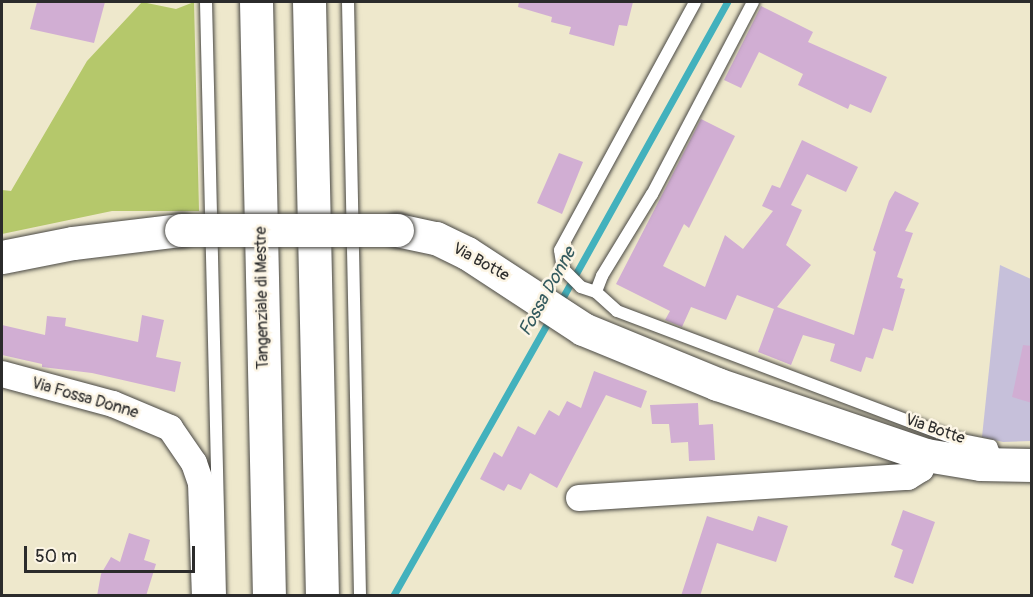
<!DOCTYPE html>
<style>
body{margin:0}
#map{position:relative;width:1033px;height:597px;overflow:hidden;background:#eee8cc;font-family:Pangolin,sans-serif}
div>[style]{position:absolute}
.industrial>*{inset:0;background:#c6c0da}
.green>*{inset:0;background:#b5c86b}
.stream>*{height:7px;margin:-3.5px;padding:0 3.5px;transform-origin:3.5px;border-radius:3.5px;background:#42b1bd}
.building>*{inset:0;background:#d1aed3}
.roads{filter:drop-shadow(0 0 2px #484743) drop-shadow(0 0 2px #484743)}
.lane>*{height:12px;margin:-6px;padding:0 6px;transform-origin:6px;border-radius:6px;background:#fff}
.street>*{height:26px;margin:-13px;padding:0 13px;transform-origin:13px;border-radius:13px;background:#fff}
.secondary>*{height:33px;margin:-16.5px;padding:0 16.5px;transform-origin:16.5px;border-radius:16.5px;background:#fff}
.highway>*{height:33px;margin:-16.5px;padding:0 16.5px;transform-origin:16.5px;border-radius:16.5px;background:#fff}
.bridges{filter:drop-shadow(0 0 2px #484743) drop-shadow(0 0 2px #484743)}
.secondary-bridge>*{height:33px;margin:-16.5px;padding:0 16.5px;transform-origin:16.5px;border-radius:16.5px;background:#fff}
span{translate:-50% -50%;white-space:nowrap;text-align:center;line-height:1.15;-webkit-text-stroke:5px #fcf5e5;paint-order:stroke}
.street-label{font-size:16px;color:#2b2b2b}
.water-label{font-size:18px;color:#335a5e;font-style:italic}
.frame{position:absolute;inset:0;border:3px solid #2b2b2b;pointer-events:none}
.scale{position:absolute;left:24px;top:546px;width:171px;height:27px;box-sizing:border-box;border:3px solid #2b2b2b;border-top:0;padding-left:8px;font-size:18px;line-height:21px;white-space:nowrap;color:#2b2b2b;-webkit-text-stroke:4px #fcf5e5;paint-order:stroke}
</style>
<div id="map">
<div class="industrial">
<div style="clip-path:polygon(1000px 265px,1031px 279px,1031px 441px,1003px 442px,982px 437px)"></div>
</div>
<div class="green">
<div style="clip-path:polygon(142px 2px,176px 9px,194px 2px,199px 211px,112px 211px,2px 234px,2px 190px,11px 191px,87px 61px)"></div>
</div>
<div class="stream">
<div style="left:559px;top:304px;width:346px;rotate:-60.9deg"></div>
<div style="left:393px;top:596px;width:318px;rotate:-60.5deg"></div>
</div>
<div class="building">
<div style="clip-path:polygon(37px 2px,105px 2px,94px 43px,30px 29px)"></div>
<div style="clip-path:polygon(519px 2px,633px 2px,627px 26px,619px 25px,614px 46px,569px 34px,571px 27px,551px 22px,552px 17px,518px 7px)"></div>
<div style="clip-path:polygon(761px 6px,813px 32px,808px 42px,887px 77px,871px 113px,850px 104px,848px 109px,798px 85px,803px 74px,759px 52px,741px 88px,724px 80px)"></div>
<div style="clip-path:polygon(701px 119px,735px 136px,689px 228px,684px 224px,663px 266px,705px 287px,725px 235px,743px 249px,773px 211px,762px 206px,772px 185px,780px 188px,802px 140px,858px 167px,846px 192px,807px 174px,791px 205px,802px 210px,786px 245px,811px 265px,777px 307px,854px 335px,876px 252px,873px 250px,889px 201px,895px 191px,919px 203px,905px 231px,913px 233px,897px 277px,903px 279px,900px 288px,905px 289px,893px 331px,883px 328px,873px 359px,866px 357px,861px 372px,830px 361px,835px 344px,803px 335px,791px 365px,758px 352px,774px 309px,737px 295px,726px 320px,691px 307px,682px 327px,665px 320px,670px 311px,616px 284px)"></div>
<div style="clip-path:polygon(559px 153px,583px 162px,562px 214px,537px 203px)"></div>
<div style="clip-path:polygon(142px 315px,164px 320px,156px 357px,181px 362px,175px 392px,92px 373px,42px 367px,42px 364px,2px 355px,2px 325px,45px 335px,47px 316px,66px 318px,65px 326px,138px 342px)"></div>
<div style="clip-path:polygon(1023px 345px,1032px 346px,1032px 403px,1012px 397px)"></div>
<div style="clip-path:polygon(594px 371px,647px 391px,641px 408px,606px 395px,557px 488px,530px 473px,521px 490px,508px 484px,504px 491px,480px 479px,494px 452px,502px 457px,518px 426px,535px 435px,549px 410px,559px 416px,567px 401px,581px 408px)"></div>
<div style="clip-path:polygon(698px 403px,699px 425px,713px 424px,715px 460px,689px 461px,688px 442px,671px 443px,669px 424px,652px 424px,650px 405px)"></div>
<div style="clip-path:polygon(903px 510px,935px 522px,913px 584px,894px 577px,903px 550px,891px 545px)"></div>
<div style="clip-path:polygon(707px 516px,753px 531px,758px 516px,788px 526px,776px 562px,717px 543px,700px 596px,681px 596px)"></div>
<div style="clip-path:polygon(129px 533px,150px 540px,144px 560px,156px 564px,146px 596px,97px 596px,101px 574px,111px 557px,120px 562px)"></div>
</div>
<div class="roads">
<div class="lane">
<div style="left:206px;top:2px;width:594px;rotate:88.65deg"></div>
<div style="left:348px;top:2px;width:594px;rotate:88.84deg"></div>
<div style="left:753px;top:2px;width:217px;rotate:117.7deg"></div>
<div style="left:652px;top:194px;width:96px;rotate:121.4deg"></div>
<div style="left:602px;top:276px;width:17px;rotate:111deg"></div>
<div style="left:596px;top:292px;width:28px;rotate:42deg"></div>
<div style="left:617px;top:311px;width:362px;rotate:20.7deg"></div>
<div style="left:956px;top:439px;width:36px;rotate:11deg"></div>
<div style="left:991px;top:446px;width:17px;rotate:65deg"></div>
<div style="left:596px;top:292px;width:16px;rotate:-162deg"></div>
<div style="left:581px;top:287px;width:25px;rotate:-135deg"></div>
<div style="left:563px;top:269px;width:19px;rotate:-99deg"></div>
<div style="left:560px;top:250px;width:282px;rotate:-61.4deg"></div>
</div>
<div class="street">
<div style="left:2px;top:374px;width:115px;rotate:15.1deg"></div>
<div style="left:113px;top:404px;width:62px;rotate:22.8deg"></div>
<div style="left:170px;top:428px;width:42px;rotate:55.6deg"></div>
<div style="left:194px;top:463px;width:21px;rotate:71deg"></div>
<div style="left:201px;top:483px;width:113px;rotate:88deg"></div>
<div style="left:579px;top:498px;width:330px;rotate:-3.7deg"></div>
<div style="left:908px;top:477px;width:15px;rotate:-32deg"></div>
<div style="left:921px;top:469px;width:15px;rotate:-70deg"></div>
</div>
<div class="secondary">
<div style="left:397px;top:230px;width:40px;rotate:12deg"></div>
<div style="left:436px;top:238px;width:34px;rotate:26deg"></div>
<div style="left:467px;top:253px;width:139px;rotate:33.2deg"></div>
<div style="left:583px;top:329px;width:145px;rotate:22.3deg"></div>
<div style="left:717px;top:384px;width:221px;rotate:18.8deg"></div>
<div style="left:926px;top:455px;width:55px;rotate:9.5deg"></div>
<div style="left:980px;top:464px;width:52px;rotate:1.1deg"></div>
<div style="left:2px;top:257px;width:72px;rotate:-11.2deg"></div>
<div style="left:73px;top:243px;width:109px;rotate:-6.9deg"></div>
</div>
<div class="highway">
<div style="left:256px;top:2px;width:594px;rotate:88.75deg"></div>
<div style="left:309px;top:2px;width:594px;rotate:88.75deg"></div>
</div>
</div>
<div class="bridges">
<div class="secondary-bridge">
<div style="left:181px;top:230px;width:216px"></div>
</div>
</div>
<div class="street-label">
<span style="left:481px;top:262px;rotate:29deg">Via Botte</span>
<span style="left:262px;top:298px;rotate:-91deg">Tangenziale di Mestre</span>
<span style="left:85px;top:398px;rotate:16deg">Via Fossa Donne</span>
<span style="left:935px;top:429px;rotate:19deg">Via Botte</span>
</div>
<div class="water-label">
<span style="left:548px;top:292px;rotate:-61deg">Fossa Donne</span>
</div>
<div class="frame"></div>
<div class="scale">50 m</div>
</div>
